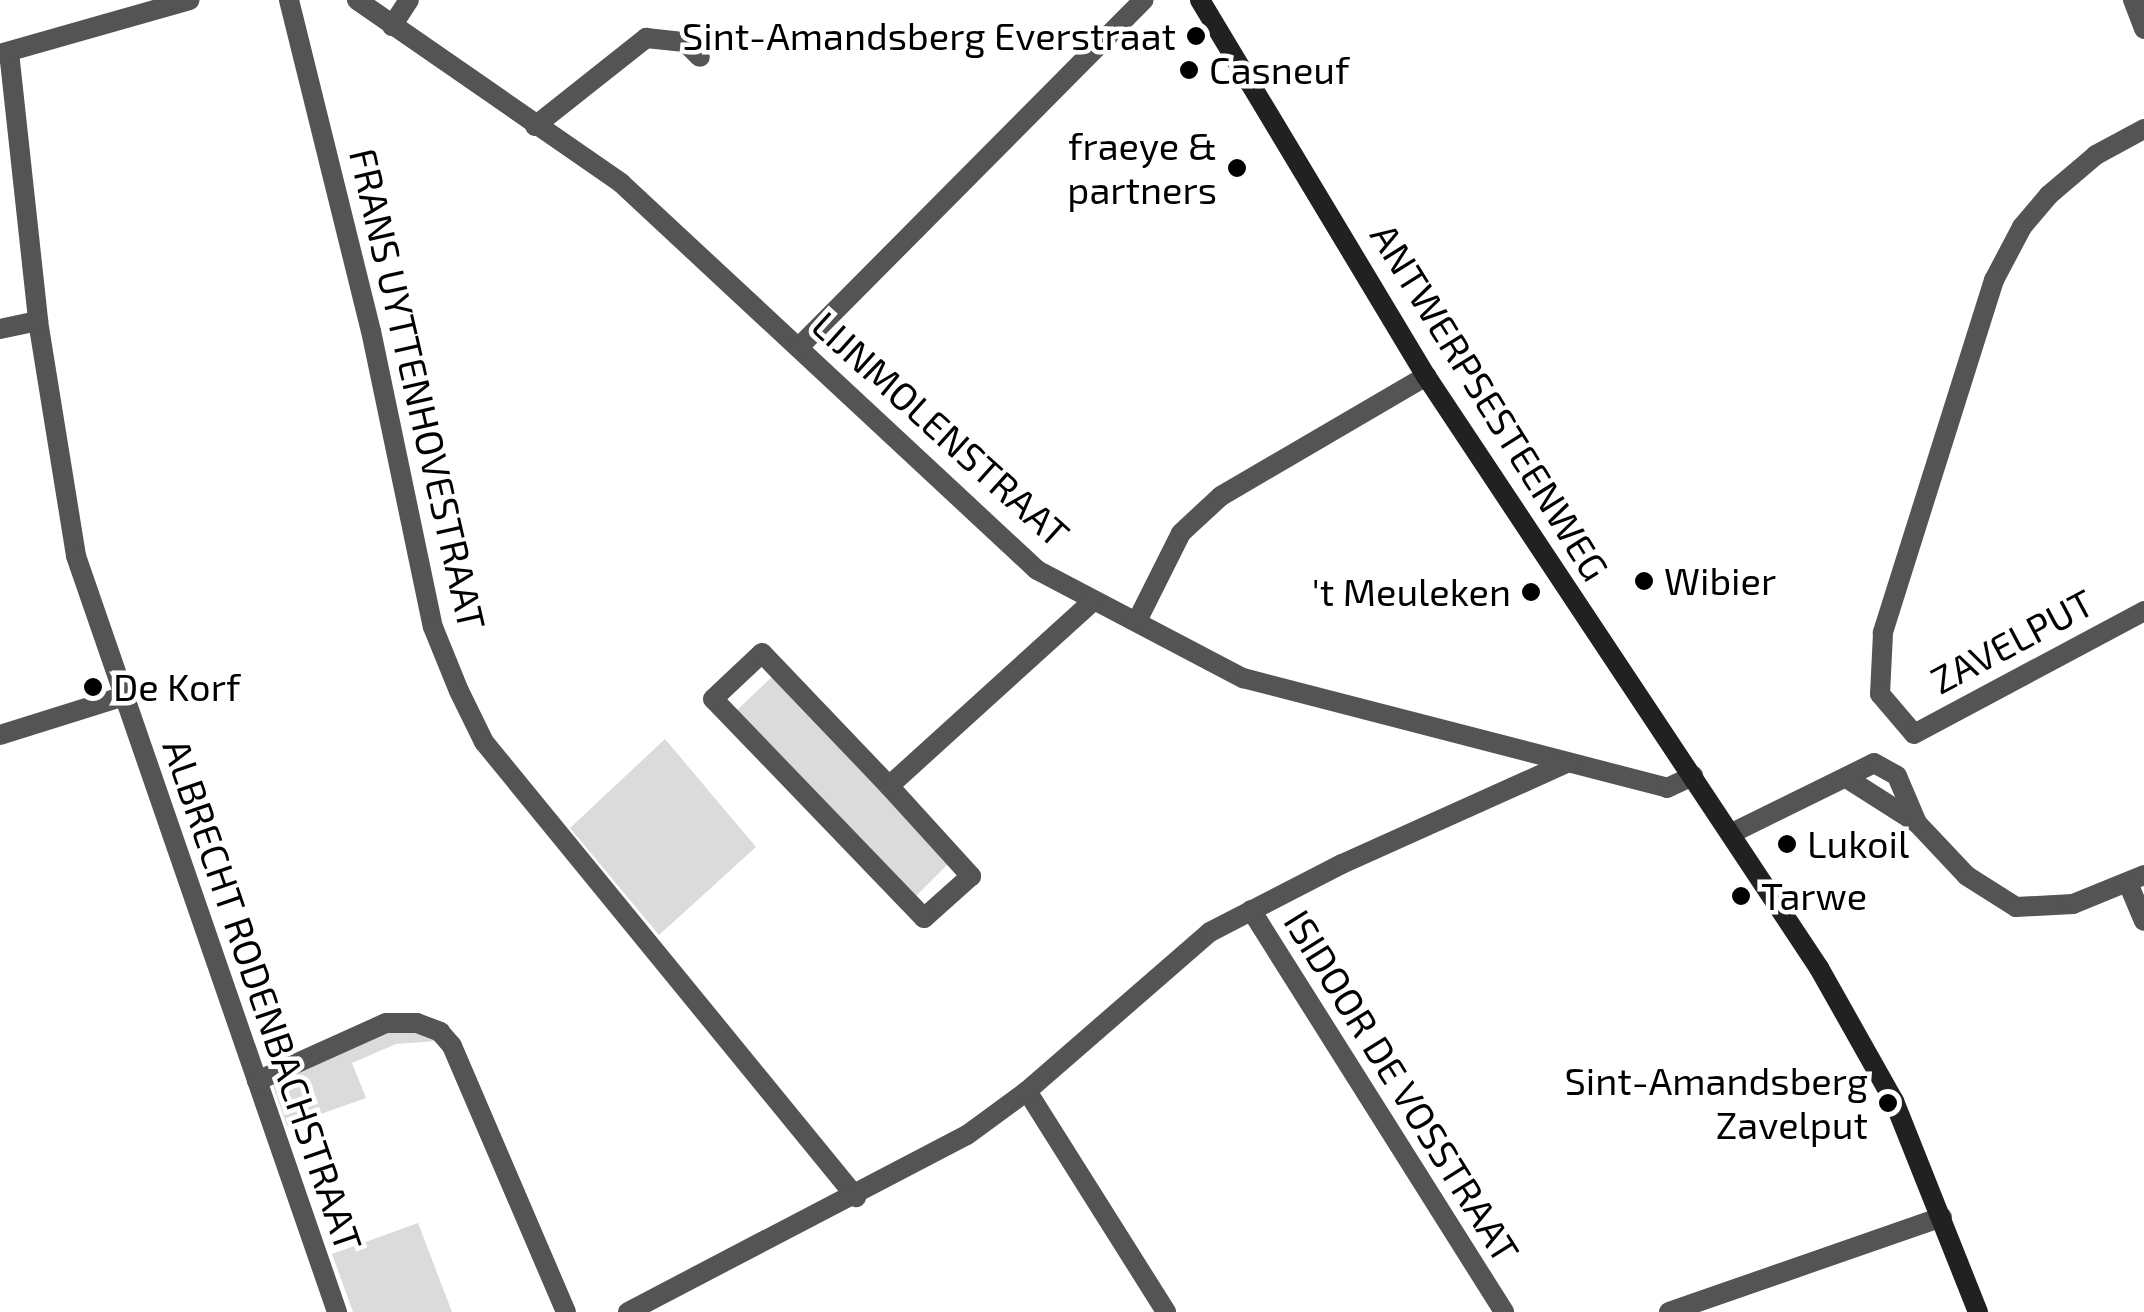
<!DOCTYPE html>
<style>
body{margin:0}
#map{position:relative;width:2144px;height:1312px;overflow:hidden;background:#fff;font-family:"Exo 2",sans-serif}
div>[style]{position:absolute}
.green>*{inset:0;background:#dbdbdb}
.minor>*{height:20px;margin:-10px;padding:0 10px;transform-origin:10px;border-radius:10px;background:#545454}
.secondary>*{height:20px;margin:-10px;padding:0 10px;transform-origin:10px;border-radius:10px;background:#212121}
.dots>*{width:28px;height:28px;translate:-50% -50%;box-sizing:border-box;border:5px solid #fff;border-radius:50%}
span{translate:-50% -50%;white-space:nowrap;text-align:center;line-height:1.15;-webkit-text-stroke:9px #fff;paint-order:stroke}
.poi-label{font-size:38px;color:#000}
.right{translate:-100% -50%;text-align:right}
.left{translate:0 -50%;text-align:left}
.street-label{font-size:38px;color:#000}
</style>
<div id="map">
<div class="green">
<div style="clip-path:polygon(774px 675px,951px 861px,912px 900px,734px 713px)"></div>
<div style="clip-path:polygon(665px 739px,756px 847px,659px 935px,570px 828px)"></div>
<div style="clip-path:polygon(387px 1031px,420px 1032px,437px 1041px,396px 1044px,352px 1063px,366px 1098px,287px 1126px,271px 1080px)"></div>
<div style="clip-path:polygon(418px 1223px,452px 1312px,353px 1312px,332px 1254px)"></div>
</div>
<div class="minor">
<div style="left:289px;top:0;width:341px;rotate:76.1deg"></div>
<div style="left:371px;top:331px;width:302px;rotate:78.2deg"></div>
<div style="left:433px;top:627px;width:69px;rotate:67.9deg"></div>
<div style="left:459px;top:691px;width:57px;rotate:63.9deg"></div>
<div style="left:484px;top:742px;width:588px;rotate:50.73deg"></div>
<div style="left:357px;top:0;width:321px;rotate:34.7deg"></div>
<div style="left:621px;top:183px;width:568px;rotate:42.93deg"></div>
<div style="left:1037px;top:570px;width:233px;rotate:27.7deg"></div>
<div style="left:1243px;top:678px;width:438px;rotate:14.5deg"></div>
<div style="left:1667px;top:788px;width:29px;rotate:-25deg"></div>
<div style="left:2133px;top:0;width:31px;rotate:69deg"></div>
<div style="left:392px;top:26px;width:31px;rotate:-57deg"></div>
<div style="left:9px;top:52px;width:271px;rotate:83.8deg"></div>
<div style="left:38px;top:321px;width:238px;rotate:80.8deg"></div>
<div style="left:76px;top:556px;width:800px;rotate:70.95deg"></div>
<div style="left:0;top:54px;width:197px;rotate:-15.9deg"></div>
<div style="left:535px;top:126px;width:142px;rotate:-38.4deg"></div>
<div style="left:646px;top:38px;width:39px;rotate:6deg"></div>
<div style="left:685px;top:42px;width:21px;rotate:45deg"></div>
<div style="left:2144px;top:129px;width:55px;rotate:151.6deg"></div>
<div style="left:2096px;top:155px;width:62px;rotate:139.6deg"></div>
<div style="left:2049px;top:195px;width:42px;rotate:130.2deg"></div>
<div style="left:2022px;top:227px;width:60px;rotate:117.8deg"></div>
<div style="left:1994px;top:280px;width:370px;rotate:107.5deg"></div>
<div style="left:1883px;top:633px;width:61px;rotate:92.8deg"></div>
<div style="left:1880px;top:694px;width:52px;rotate:49.6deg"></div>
<div style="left:1914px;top:734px;width:261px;rotate:-28.1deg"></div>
<div style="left:0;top:329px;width:39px;rotate:-12deg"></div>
<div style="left:799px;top:347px;width:489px;rotate:-45.2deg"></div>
<div style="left:1137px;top:621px;width:98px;rotate:-63.4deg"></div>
<div style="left:1181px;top:533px;width:54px;rotate:-42.8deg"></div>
<div style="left:1221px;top:496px;width:238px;rotate:-30.3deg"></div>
<div style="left:0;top:735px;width:127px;rotate:-17.4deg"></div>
<div style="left:1848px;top:779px;width:82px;rotate:32.5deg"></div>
<div style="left:1917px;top:823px;width:73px;rotate:46.7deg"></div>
<div style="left:1967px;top:876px;width:58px;rotate:32.3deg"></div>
<div style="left:2016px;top:907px;width:57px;rotate:-3deg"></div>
<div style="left:2073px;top:904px;width:77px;rotate:-22.2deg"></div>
<div style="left:889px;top:786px;width:122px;rotate:47.7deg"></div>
<div style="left:971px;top:876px;width:63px;rotate:138.2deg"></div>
<div style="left:924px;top:918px;width:304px;rotate:-133.9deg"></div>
<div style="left:713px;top:699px;width:67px;rotate:-43.2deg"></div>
<div style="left:762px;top:653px;width:184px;rotate:46.3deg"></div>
<div style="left:889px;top:786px;width:275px;rotate:-42.2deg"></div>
<div style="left:1732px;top:833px;width:158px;rotate:-26.2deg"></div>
<div style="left:1874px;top:763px;width:26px;rotate:29deg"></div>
<div style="left:1897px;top:776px;width:51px;rotate:66.9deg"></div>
<div style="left:2128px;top:883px;width:41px;rotate:67.2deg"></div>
<div style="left:1251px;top:910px;width:475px;rotate:57.8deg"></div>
<div style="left:257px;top:1081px;width:141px;rotate:-24.2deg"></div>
<div style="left:386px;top:1023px;width:31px"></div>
<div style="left:417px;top:1023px;width:25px;rotate:21deg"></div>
<div style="left:440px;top:1032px;width:18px;rotate:49deg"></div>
<div style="left:452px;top:1046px;width:289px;rotate:66.8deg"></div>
<div style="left:1027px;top:1091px;width:261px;rotate:57.8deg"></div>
<div style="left:628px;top:1312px;width:382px;rotate:-27.6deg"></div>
<div style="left:967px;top:1135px;width:74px;rotate:-36.3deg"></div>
<div style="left:1027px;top:1091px;width:242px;rotate:-41deg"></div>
<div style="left:1210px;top:932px;width:148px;rotate:-27.3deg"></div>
<div style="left:1342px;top:864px;width:247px;rotate:-24.2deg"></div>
<div style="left:1669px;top:1312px;width:289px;rotate:-19.2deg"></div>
</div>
<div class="secondary">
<div style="left:1200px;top:0;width:439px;rotate:59deg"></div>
<div style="left:1426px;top:376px;width:711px;rotate:56.42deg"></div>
<div style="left:1819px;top:968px;width:153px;rotate:60.6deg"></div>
<div style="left:1894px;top:1101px;width:227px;rotate:68.3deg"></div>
</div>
<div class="dots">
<div style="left:1196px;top:36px;background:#000"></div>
<div style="left:1189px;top:70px;background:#000"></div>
<div style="left:1237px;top:168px;background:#000"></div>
<div style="left:1644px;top:581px;background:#000"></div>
<div style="left:1531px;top:592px;background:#000"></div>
<div style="left:93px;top:687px;background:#000"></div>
<div style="left:1787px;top:844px;background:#000"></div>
<div style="left:1741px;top:896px;background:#000"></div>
<div style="left:1888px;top:1103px;background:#000"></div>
</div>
<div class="poi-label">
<span class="right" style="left:1176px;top:36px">Sint-Amandsberg Everstraat</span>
<span class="left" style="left:1209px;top:70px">Casneuf</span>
<span class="right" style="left:1217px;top:168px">fraeye &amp;<br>partners</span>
<span class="left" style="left:1664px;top:581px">Wibier</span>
<span class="right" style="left:1511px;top:592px">'t Meuleken</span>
<span class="left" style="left:113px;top:687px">De Korf</span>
<span class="left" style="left:1807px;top:844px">Lukoil</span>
<span class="left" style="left:1761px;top:896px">Tarwe</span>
<span class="right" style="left:1868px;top:1103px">Sint-Amandsberg<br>Zavelput</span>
</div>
<div class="street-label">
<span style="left:418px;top:389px;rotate:77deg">FRANS UYTTENHOVESTRAAT</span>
<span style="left:1490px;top:402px;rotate:58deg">ANTWERPSESTEENWEG</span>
<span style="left:941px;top:429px;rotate:42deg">LIJNMOLENSTRAAT</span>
<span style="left:2012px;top:641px;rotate:-28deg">ZAVELPUT</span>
<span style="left:263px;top:995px;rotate:71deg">ALBRECHT RODENBACHSTRAAT</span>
<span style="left:1402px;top:1086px;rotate:58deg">ISIDOOR DE VOSSTRAAT</span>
</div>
</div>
